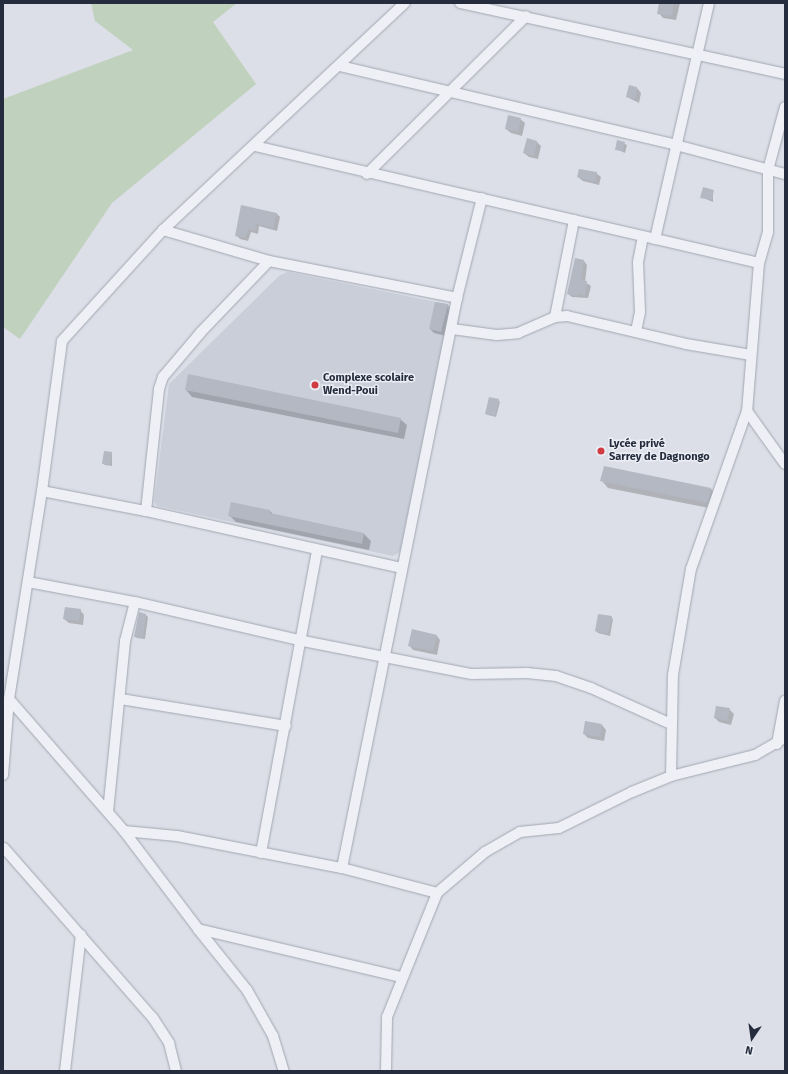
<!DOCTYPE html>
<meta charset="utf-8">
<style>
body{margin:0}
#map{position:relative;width:788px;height:1074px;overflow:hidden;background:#dcdfe7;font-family:"Fira Sans",sans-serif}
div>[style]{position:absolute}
.built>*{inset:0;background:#caced9}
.green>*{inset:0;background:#c0d1bd}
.shadow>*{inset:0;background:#0003}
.building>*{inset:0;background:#b3b8c3}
.roads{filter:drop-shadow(0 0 1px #a1a6b1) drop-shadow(0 0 1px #a1a6b1)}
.street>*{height:10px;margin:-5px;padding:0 5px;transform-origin:5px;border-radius:5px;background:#eef0f5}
.dots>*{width:11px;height:11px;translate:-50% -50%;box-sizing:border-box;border:2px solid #ebeef4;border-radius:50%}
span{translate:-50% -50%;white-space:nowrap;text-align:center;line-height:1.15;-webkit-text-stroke:3px #ebeef4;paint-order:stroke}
.poi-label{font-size:11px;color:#252c3d;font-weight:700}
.left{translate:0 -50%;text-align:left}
.frame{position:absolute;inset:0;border:4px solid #252c3d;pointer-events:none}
.north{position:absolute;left:732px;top:1018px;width:40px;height:40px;-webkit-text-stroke:3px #ebeef4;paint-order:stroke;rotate:193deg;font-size:11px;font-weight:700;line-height:16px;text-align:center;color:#252c3d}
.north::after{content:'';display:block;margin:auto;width:14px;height:18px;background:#252c3d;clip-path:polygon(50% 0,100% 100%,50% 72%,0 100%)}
</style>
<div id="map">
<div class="built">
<div style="clip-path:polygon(288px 272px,446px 304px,450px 312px,400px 552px,393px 556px,157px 506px,154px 502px,169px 384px,280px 275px)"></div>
</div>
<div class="green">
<div style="clip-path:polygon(91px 3px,237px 3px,213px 22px,256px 84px,112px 203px,20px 339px,3px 327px,3px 99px,133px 50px,95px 21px)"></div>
</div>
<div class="shadow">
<div style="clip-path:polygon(661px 3px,680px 3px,676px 20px,663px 18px,659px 13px)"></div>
<div style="clip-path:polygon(637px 88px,641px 93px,639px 103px,627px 97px)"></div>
<div style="clip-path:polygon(520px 119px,525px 123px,522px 136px,511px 133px,506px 129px)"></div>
<div style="clip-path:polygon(618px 141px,627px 145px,625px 153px,616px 149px)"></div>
<div style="clip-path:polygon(537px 142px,541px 146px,538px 159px,529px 157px,524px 153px)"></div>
<div style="clip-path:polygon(596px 173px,601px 177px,599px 185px,583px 181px,578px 177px)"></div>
<div style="clip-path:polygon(713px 191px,713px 202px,701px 197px)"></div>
<div style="clip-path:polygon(242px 207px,277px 214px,280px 217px,277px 231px,259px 226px,258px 234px,251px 232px,248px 241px,240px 239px,236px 235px)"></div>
<div style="clip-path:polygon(584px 261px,587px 265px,585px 282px,591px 286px,588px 298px,572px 297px,568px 294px)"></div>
<div style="clip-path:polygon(436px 303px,448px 305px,452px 310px,446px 336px,434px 333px,430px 329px)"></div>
<div style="clip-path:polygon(186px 390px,400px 419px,407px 425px,404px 439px,192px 397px)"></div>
<div style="clip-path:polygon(498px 400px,500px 402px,496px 417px,488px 415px,486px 414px)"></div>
<div style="clip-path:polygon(112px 453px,112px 466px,105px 465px,103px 463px)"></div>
<div style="clip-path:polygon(602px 481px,710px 488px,717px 495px,714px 509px,608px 488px)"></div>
<div style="clip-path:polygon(270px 511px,274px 515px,364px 534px,371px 541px,369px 550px,236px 522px,229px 515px)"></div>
<div style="clip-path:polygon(80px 610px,84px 615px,83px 625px,69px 623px,64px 619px)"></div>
<div style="clip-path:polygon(146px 615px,148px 617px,145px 639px,137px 638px,135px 636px)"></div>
<div style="clip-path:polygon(611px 617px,613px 619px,610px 636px,598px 633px,596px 631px)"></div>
<div style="clip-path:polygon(436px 635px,440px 640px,437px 655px,413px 650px,409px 645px)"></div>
<div style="clip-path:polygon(729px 709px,734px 714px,731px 725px,719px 722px,715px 718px)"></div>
<div style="clip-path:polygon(602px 725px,606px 730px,604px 741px,588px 738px,584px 734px)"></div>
</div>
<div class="building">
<div style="clip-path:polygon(659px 3px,674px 4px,672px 16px,657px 14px)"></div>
<div style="clip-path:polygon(629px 85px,637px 87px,635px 99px,626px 97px)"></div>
<div style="clip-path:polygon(508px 115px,521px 118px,518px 132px,505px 129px)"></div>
<div style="clip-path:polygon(527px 138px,537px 141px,534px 156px,523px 153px)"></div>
<div style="clip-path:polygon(617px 140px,625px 142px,623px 151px,615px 150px)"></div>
<div style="clip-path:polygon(579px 169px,597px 172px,595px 182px,577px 177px)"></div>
<div style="clip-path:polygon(703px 187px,714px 190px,712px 200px,700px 198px)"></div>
<div style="clip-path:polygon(241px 205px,277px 213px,273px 228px,256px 224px,255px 231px,248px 229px,245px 238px,235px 236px)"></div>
<div style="clip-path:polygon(575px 258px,584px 260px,581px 280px,587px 281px,585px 295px,578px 294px,578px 296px,567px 294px)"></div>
<div style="clip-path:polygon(435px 302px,448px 304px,441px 332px,429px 329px)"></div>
<div style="clip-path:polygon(188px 374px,401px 418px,398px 433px,185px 390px)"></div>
<div style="clip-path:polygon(489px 397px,499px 399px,495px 416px,485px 414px)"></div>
<div style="clip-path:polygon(104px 451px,112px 452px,110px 465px,102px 464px)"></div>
<div style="clip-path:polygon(604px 466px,711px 488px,708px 503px,600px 481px)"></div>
<div style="clip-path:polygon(231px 502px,270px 510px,270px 513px,364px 533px,362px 544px,228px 516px)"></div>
<div style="clip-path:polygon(65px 607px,81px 609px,79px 621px,63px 619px)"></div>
<div style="clip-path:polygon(139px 612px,146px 614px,143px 638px,134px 637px)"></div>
<div style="clip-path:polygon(598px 614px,612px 616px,608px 634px,595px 631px)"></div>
<div style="clip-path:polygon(412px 629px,437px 635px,433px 651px,408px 646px)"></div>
<div style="clip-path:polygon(716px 706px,730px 708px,727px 721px,714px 718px)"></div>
<div style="clip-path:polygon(585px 721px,602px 724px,600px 737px,583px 734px)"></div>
</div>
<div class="roads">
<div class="street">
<div style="left:460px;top:3px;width:333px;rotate:12.3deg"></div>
<div style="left:340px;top:66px;width:345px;rotate:13.2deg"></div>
<div style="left:676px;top:145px;width:113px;rotate:14.9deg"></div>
<div style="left:785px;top:107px;width:65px;rotate:105.1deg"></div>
<div style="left:768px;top:170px;width:62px;rotate:90deg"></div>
<div style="left:768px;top:232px;width:32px;rotate:106deg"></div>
<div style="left:759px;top:263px;width:148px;rotate:94.6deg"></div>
<div style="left:747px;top:411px;width:65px;rotate:54.4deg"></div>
<div style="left:255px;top:146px;width:517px;rotate:13.07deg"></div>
<div style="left:367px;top:174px;width:224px;rotate:-44.8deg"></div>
<div style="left:163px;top:230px;width:110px;rotate:16.3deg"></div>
<div style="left:269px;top:261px;width:192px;rotate:11.1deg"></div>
<div style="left:655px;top:239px;width:242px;rotate:-77.1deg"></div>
<div style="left:555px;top:317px;width:99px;rotate:-78.9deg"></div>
<div style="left:452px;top:329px;width:45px;rotate:7.6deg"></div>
<div style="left:497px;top:335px;width:21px;rotate:-5deg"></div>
<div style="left:518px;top:333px;width:40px;rotate:-23.4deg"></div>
<div style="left:555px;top:317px;width:12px;rotate:-5deg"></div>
<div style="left:567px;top:316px;width:122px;rotate:13.2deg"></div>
<div style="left:686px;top:344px;width:66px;rotate:9.6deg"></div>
<div style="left:636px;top:331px;width:19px;rotate:-78deg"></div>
<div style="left:640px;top:312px;width:50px;rotate:-92.3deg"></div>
<div style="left:638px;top:262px;width:26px;rotate:-79deg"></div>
<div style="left:42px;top:491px;width:106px;rotate:10.9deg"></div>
<div style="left:146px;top:511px;width:262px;rotate:12.6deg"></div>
<div style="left:146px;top:511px;width:123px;rotate:-83.9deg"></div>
<div style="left:159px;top:389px;width:13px;rotate:-72deg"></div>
<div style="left:163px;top:377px;width:59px;rotate:-49.8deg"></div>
<div style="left:201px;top:332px;width:98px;rotate:-46.2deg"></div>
<div style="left:28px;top:582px;width:109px;rotate:10.6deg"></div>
<div style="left:135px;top:602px;width:167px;rotate:13.1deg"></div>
<div style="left:298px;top:640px;width:177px;rotate:11.1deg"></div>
<div style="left:472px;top:674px;width:55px;rotate:-1deg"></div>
<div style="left:527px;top:673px;width:29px;rotate:6deg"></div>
<div style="left:556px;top:676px;width:37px;rotate:19deg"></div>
<div style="left:591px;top:688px;width:88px;rotate:24.2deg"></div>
<div style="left:9px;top:699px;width:175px;rotate:48.9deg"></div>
<div style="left:124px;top:831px;width:123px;rotate:52.9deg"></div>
<div style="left:198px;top:929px;width:78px;rotate:51.2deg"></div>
<div style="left:247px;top:990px;width:53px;rotate:60.5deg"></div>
<div style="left:273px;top:1036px;width:37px;rotate:73deg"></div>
<div style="left:121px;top:699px;width:167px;rotate:9.3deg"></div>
<div style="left:777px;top:744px;width:44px;rotate:-79.5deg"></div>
<div style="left:3px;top:775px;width:76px;rotate:-85.5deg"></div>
<div style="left:9px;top:699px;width:211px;rotate:-81deg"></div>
<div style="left:42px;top:491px;width:151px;rotate:-82.4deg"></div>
<div style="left:62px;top:341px;width:150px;rotate:-47.7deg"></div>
<div style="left:163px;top:230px;width:332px;rotate:-43.2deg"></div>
<div style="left:671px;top:776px;width:101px;rotate:-88.9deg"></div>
<div style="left:673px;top:675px;width:108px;rotate:-80.4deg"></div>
<div style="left:691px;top:569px;width:168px;rotate:-70.5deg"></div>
<div style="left:108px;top:812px;width:172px;rotate:-84.3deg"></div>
<div style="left:125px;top:641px;width:40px;rotate:-75.6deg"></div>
<div style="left:124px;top:831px;width:53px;rotate:5.4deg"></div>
<div style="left:177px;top:836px;width:168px;rotate:11deg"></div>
<div style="left:342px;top:868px;width:98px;rotate:14.7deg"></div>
<div style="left:4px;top:848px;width:226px;rotate:48.8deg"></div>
<div style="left:153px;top:1018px;width:30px;rotate:57deg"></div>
<div style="left:169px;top:1043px;width:29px;rotate:76deg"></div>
<div style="left:261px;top:853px;width:308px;rotate:-79.5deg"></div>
<div style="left:342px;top:868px;width:581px;rotate:-78.59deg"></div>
<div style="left:457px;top:298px;width:103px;rotate:-76deg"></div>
<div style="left:198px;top:929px;width:209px;rotate:13.3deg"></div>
<div style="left:65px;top:1071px;width:137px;rotate:-83.3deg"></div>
<div style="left:386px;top:1071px;width:54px;rotate:-88.9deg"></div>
<div style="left:387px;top:1017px;width:134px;rotate:-68deg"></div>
<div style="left:437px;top:893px;width:63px;rotate:-40.5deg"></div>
<div style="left:485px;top:852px;width:40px;rotate:-29.7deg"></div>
<div style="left:520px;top:832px;width:39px;rotate:-6deg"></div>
<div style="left:559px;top:828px;width:81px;rotate:-26.3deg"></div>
<div style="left:632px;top:792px;width:42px;rotate:-22.3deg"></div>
<div style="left:671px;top:776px;width:87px;rotate:-14deg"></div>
<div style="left:755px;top:755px;width:34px;rotate:-30deg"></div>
</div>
</div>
<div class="dots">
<div style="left:315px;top:385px;background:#d13b44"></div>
<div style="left:601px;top:451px;background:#d13b44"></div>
</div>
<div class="poi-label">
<span class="left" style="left:323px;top:385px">Complexe scolaire<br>Wend-Poui</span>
<span class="left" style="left:609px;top:451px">Lycée privé<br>Sarrey de Dagnongo</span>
</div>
<div class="frame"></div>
<div class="north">N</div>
</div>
